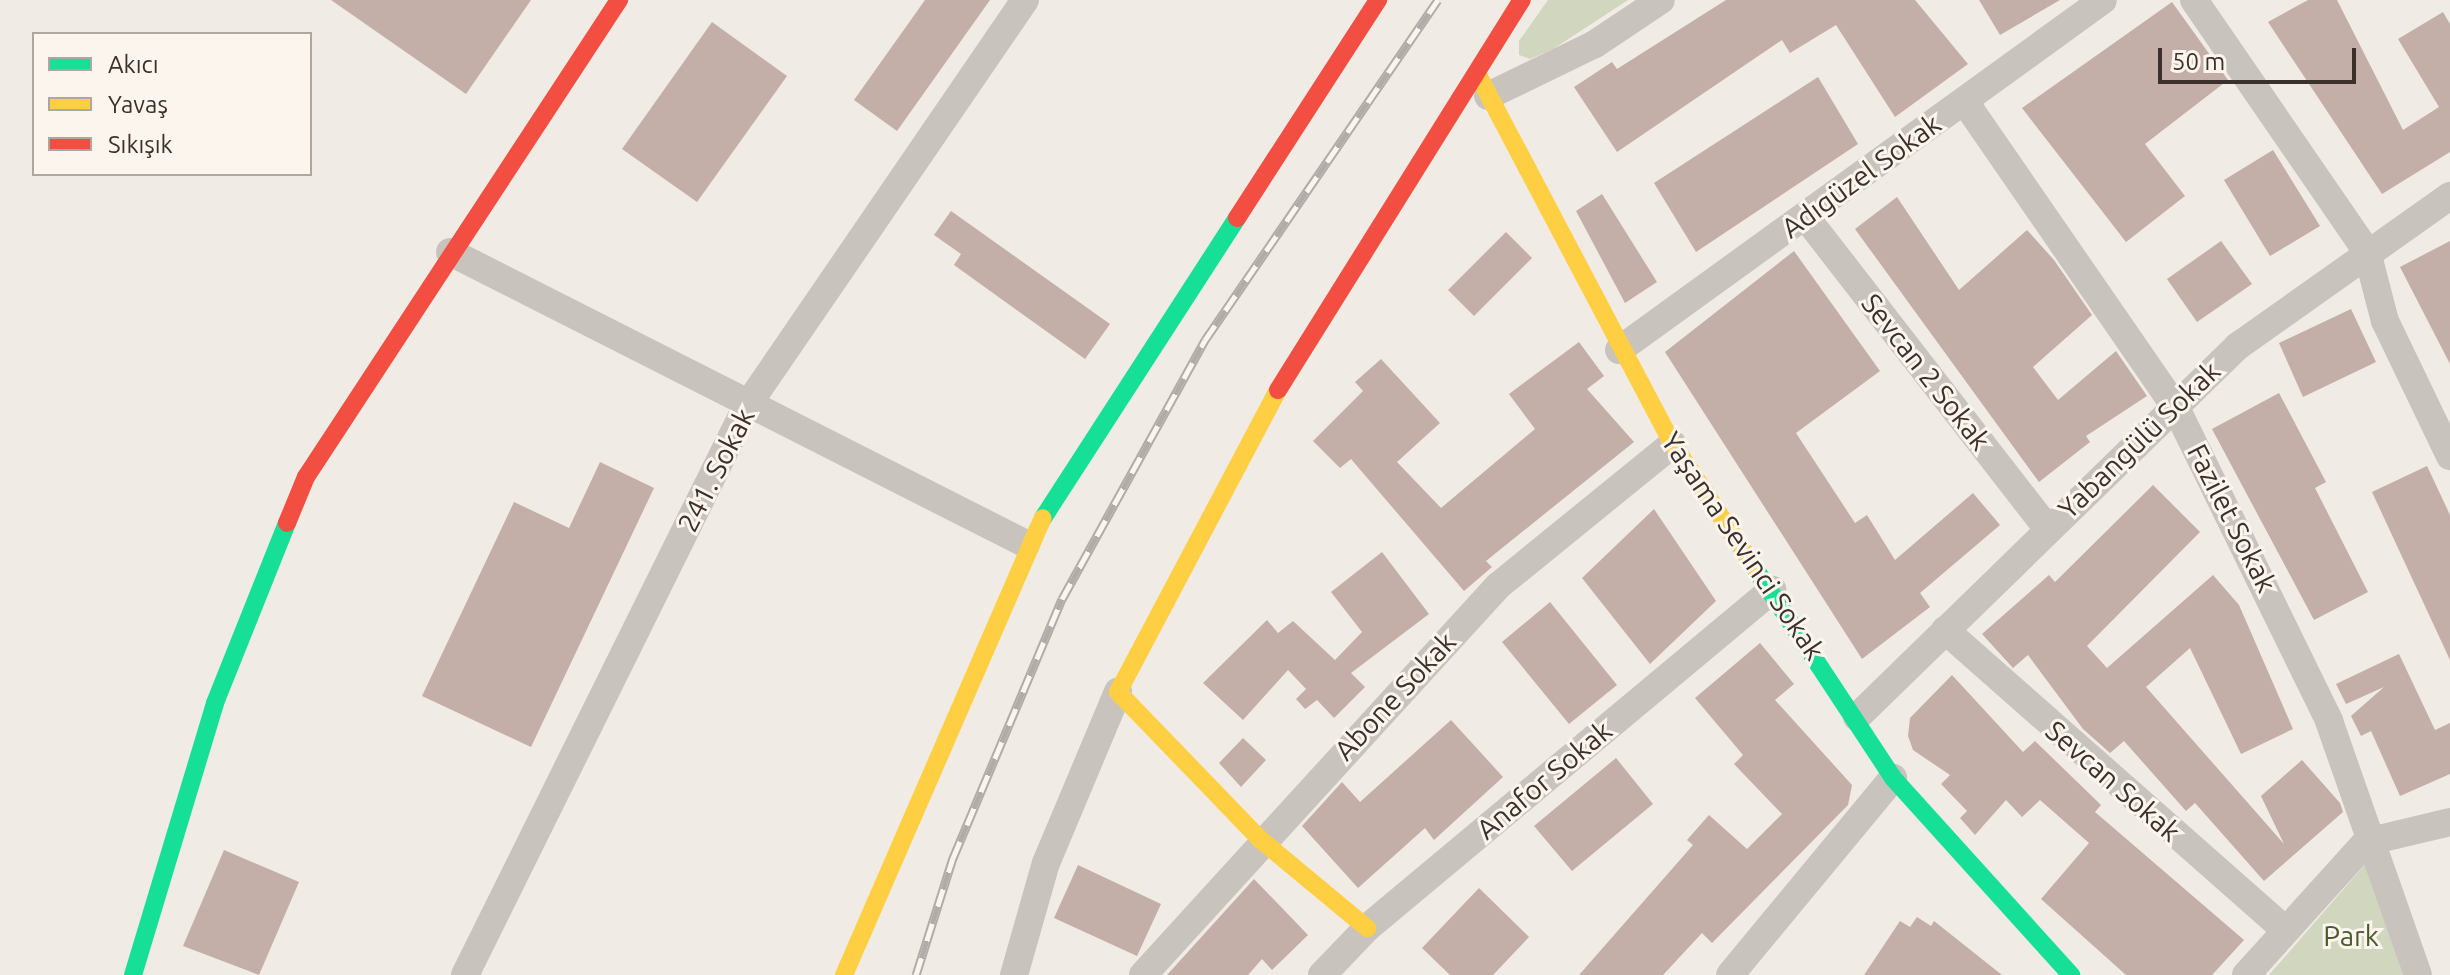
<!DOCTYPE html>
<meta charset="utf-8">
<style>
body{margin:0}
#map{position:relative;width:2450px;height:975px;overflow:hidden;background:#f0ebe5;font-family:Ubuntu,sans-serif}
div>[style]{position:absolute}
.green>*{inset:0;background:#d1d6bf}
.building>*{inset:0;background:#c3afa7}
.street>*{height:28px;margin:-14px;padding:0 14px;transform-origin:14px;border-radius:14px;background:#c9c3be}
.fast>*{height:18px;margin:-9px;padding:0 9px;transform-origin:9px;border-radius:9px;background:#16e098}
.slow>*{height:18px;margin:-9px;padding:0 9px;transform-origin:9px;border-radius:9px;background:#ffcf43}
.jam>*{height:18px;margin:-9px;padding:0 9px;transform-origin:9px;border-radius:9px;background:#f24e42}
.rail>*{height:9px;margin-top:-4.5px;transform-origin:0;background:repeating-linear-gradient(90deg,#fbf5ee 0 18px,#b1aca8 0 36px);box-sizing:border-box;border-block:2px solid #b1aca8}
span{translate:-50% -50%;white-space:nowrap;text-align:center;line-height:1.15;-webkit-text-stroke:6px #fbf5ee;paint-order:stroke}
.street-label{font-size:28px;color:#3b302b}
.park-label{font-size:28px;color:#4a5a2e}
.legend{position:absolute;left:32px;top:32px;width:280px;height:144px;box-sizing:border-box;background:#fbf5ee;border:2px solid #aea6a0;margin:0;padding:10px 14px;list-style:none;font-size:24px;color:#3b302b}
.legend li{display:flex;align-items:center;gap:16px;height:40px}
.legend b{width:40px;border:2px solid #aea6a0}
.scale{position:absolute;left:2158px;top:48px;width:198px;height:36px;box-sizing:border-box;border:4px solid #3b302b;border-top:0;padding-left:10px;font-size:24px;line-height:28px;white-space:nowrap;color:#3b302b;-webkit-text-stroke:6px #fbf5ee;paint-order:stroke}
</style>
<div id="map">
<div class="green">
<div style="clip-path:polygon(1548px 0,1628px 0,1553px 49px,1530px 59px,1519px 55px,1519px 41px)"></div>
<div style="clip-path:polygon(2367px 862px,2403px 975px,2269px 975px)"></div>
</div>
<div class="building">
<div style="clip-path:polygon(331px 0,531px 0,466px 94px)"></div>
<div style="clip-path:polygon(925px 0,990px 0,897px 131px,854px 100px)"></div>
<div style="clip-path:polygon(1726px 0,1915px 0,1968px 64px,1895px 117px,1836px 25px,1790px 53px,1782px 40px,1617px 152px,1574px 87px,1612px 62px,1617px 69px)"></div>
<div style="clip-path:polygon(1979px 0,2060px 0,2000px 35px)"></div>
<div style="clip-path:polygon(2308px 0,2337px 0,2403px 130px,2439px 107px,2398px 39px,2443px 12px,2450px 24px,2450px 152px,2382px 194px,2268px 22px)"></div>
<div style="clip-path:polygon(2172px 2px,2228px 80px,2145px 144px,2185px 196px,2126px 242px,2022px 108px)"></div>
<div style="clip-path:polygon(712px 22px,787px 76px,697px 202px,622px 149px)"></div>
<div style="clip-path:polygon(1818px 77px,1858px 144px,1696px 252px,1654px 183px)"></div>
<div style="clip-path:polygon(2273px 150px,2320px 226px,2270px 256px,2224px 180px)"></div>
<div style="clip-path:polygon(1602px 194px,1657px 282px,1625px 303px,1576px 211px)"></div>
<div style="clip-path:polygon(1897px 197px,1959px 290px,2027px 230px,2054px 260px,2092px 315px,2033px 367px,2058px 400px,2116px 351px,2147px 396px,2086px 436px,2090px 442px,2039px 482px,1855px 229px)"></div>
<div style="clip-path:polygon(951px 211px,1110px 324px,1085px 359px,954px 265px,961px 254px,934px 235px)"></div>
<div style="clip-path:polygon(1506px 232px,1532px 258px,1474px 316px,1448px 290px)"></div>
<div style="clip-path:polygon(2221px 241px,2252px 284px,2197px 322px,2167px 279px)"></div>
<div style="clip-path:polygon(2450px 241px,2450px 364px,2400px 267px)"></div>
<div style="clip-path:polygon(1794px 251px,1880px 371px,1796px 433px,1855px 523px,1867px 515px,1895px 560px,1973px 493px,2000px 525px,1920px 593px,1930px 607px,1862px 659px,1665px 352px)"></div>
<div style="clip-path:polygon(2351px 309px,2376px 362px,2303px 397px,2279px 343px)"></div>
<div style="clip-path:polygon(1579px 342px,1604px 376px,1587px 389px,1634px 442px,1486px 561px,1492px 567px,1464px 591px,1351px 459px,1340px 468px,1313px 441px,1363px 391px,1355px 382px,1381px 359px,1440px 423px,1397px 462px,1441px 508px,1535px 429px,1509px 394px)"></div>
<div style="clip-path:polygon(2279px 393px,2326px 482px,2315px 488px,2368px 592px,2314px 620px,2212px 429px)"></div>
<div style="clip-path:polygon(600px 462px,654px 488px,531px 747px,422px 696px,514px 502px,569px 528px)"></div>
<div style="clip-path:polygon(2427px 466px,2450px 515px,2450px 660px,2372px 492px)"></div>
<div style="clip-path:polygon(2153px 485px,2200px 532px,2087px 646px,2107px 668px,2213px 575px,2239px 605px,2293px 729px,2241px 754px,2190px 648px,2146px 687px,2284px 844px,2261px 796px,2302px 760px,2340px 803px,2343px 812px,2264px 881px,2195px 803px,2186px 811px,2124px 741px,2110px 753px,2083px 729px,2028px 655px,2013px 668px,1982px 634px,2049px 575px,2055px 582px)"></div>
<div style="clip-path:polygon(1654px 509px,1716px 601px,1650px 664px,1582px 578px)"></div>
<div style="clip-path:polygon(1382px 552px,1429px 614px,1351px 673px,1365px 687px,1334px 718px,1317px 700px,1305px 709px,1296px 699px,1306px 689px,1288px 670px,1243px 720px,1203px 683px,1267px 620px,1278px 633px,1293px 621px,1335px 660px,1362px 632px,1331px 592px)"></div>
<div style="clip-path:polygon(1550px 602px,1617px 685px,1569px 724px,1502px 642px)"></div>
<div style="clip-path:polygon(1760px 643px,1794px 684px,1775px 700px,1852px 785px,1848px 805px,1712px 943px,1702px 933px,1663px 975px,1579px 975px,1693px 845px,1687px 840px,1709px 815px,1747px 849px,1782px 814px,1734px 764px,1743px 755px,1695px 698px)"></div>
<div style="clip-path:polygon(2399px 654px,2435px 730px,2450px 723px,2450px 774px,2400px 796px,2371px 731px,2361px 736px,2351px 716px,2384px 687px,2346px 704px,2336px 684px)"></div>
<div style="clip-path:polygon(1952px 675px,2023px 752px,2035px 741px,2101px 805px,2095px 812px,2244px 940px,2212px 975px,2126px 975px,2041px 899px,2089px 843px,2040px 800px,2022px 817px,2006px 800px,1975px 835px,1960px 818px,1967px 811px,1941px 784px,1950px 775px,1913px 750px,1908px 736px,1910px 718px)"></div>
<div style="clip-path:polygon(1451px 720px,1503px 777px,1434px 840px,1425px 828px,1358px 888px,1302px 826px,1342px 782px,1360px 802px)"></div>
<div style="clip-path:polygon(1243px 738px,1266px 760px,1241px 787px,1219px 763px)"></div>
<div style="clip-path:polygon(1616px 758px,1653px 804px,1572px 871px,1534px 826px)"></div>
<div style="clip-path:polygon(224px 850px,299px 882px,259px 975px,183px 946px)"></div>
<div style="clip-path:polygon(1078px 865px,1161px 904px,1137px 956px,1054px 918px)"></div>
<div style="clip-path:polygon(1254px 879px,1308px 935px,1272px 970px,1262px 959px,1248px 975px,1167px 975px)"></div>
<div style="clip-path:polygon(1479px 888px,1529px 937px,1493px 975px,1450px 975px,1422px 948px)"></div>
<div style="clip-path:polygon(1917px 917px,1931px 926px,1934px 921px,2002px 975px,1864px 975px,1900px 921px,1910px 927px)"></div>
</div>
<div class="street">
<div style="left:2194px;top:0;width:306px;rotate:55.5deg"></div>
<div style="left:2367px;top:252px;width:71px;rotate:75.4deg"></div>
<div style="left:2385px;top:321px;width:150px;rotate:64.3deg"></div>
<div style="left:1488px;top:96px;width:119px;rotate:-25.9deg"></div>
<div style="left:1595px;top:44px;width:79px;rotate:-33.7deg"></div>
<div style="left:1965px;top:102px;width:369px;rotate:55.4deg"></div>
<div style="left:2175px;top:406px;width:351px;rotate:63.9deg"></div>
<div style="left:2329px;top:721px;width:269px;rotate:70.7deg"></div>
<div style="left:1805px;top:216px;width:395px;rotate:52.2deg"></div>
<div style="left:450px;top:252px;width:646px;rotate:26.88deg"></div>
<div style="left:1619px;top:350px;width:597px;rotate:-35.87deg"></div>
<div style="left:1945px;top:630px;width:452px;rotate:41.4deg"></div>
<div style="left:1857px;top:717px;width:532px;rotate:-44.24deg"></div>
<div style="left:2238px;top:346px;width:260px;rotate:-35.3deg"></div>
<div style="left:465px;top:975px;width:635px;rotate:-63.64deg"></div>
<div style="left:747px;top:406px;width:492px;rotate:-55.6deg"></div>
<div style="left:1014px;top:975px;width:116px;rotate:-74.1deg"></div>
<div style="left:1046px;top:863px;width:186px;rotate:-67.2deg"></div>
<div style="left:1143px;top:975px;width:527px;rotate:-47.62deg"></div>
<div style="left:1498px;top:586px;width:225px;rotate:-39.1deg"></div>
<div style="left:1322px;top:975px;width:65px;rotate:-46.2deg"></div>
<div style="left:1367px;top:928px;width:528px;rotate:-39.85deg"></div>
<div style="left:1730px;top:975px;width:256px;rotate:-50.4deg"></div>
<div style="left:2246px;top:975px;width:179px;rotate:-47.9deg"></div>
<div style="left:2366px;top:842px;width:86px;rotate:-13.4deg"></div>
</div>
<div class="fast">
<div style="left:1043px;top:518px;width:357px;rotate:-57.1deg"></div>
<div style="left:1754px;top:567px;width:253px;rotate:56.6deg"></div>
<div style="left:1893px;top:778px;width:266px;rotate:47.9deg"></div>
<div style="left:133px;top:975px;width:284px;rotate:-73.2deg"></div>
<div style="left:215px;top:703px;width:194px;rotate:-68.2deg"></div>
</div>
<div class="slow">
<div style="left:1477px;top:73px;width:420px;rotate:62.2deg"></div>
<div style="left:1673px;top:444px;width:147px;rotate:56.6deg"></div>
<div style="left:1278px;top:390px;width:342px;rotate:117.9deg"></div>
<div style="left:1118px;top:692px;width:206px;rotate:46deg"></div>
<div style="left:1261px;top:840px;width:138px;rotate:39.7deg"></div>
<div style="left:844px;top:975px;width:498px;rotate:-66.5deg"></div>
</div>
<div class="jam">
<div style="left:1237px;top:218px;width:260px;rotate:-57.1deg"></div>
<div style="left:1278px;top:390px;width:460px;rotate:-58deg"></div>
<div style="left:287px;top:523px;width:50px;rotate:-67.6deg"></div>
<div style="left:306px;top:477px;width:571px;rotate:-56.73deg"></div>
</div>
<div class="rail">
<div style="left:916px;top:975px;width:123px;rotate:-72.5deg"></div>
<div style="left:953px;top:858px;width:281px;rotate:-67.2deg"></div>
<div style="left:1062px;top:599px;width:296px;rotate:-61.1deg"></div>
<div style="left:1205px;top:340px;width:412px;rotate:-55.6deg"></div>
</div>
<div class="street-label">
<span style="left:1861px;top:176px;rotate:-36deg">Adıgüzel Sokak</span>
<span style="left:1926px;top:372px;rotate:52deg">Sevcan 2 Sokak</span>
<span style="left:2139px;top:440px;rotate:-44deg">Yabangülü Sokak</span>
<span style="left:716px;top:470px;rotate:-63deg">241. Sokak</span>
<span style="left:2232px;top:518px;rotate:63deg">Fazilet Sokak</span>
<span style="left:1743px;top:546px;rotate:56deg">Yaşama Sevinci Sokak</span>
<span style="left:1395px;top:696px;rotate:-47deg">Abone Sokak</span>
<span style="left:1544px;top:780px;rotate:-40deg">Anafor Sokak</span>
<span style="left:2113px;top:781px;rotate:41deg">Sevcan Sokak</span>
</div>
<div class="park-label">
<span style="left:2351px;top:936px">Park</span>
</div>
<ul class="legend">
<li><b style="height:10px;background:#16e098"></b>Akıcı</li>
<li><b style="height:10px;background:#ffcf43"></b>Yavaş</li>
<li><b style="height:10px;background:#f24e42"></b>Sıkışık</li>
</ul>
<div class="scale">50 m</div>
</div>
